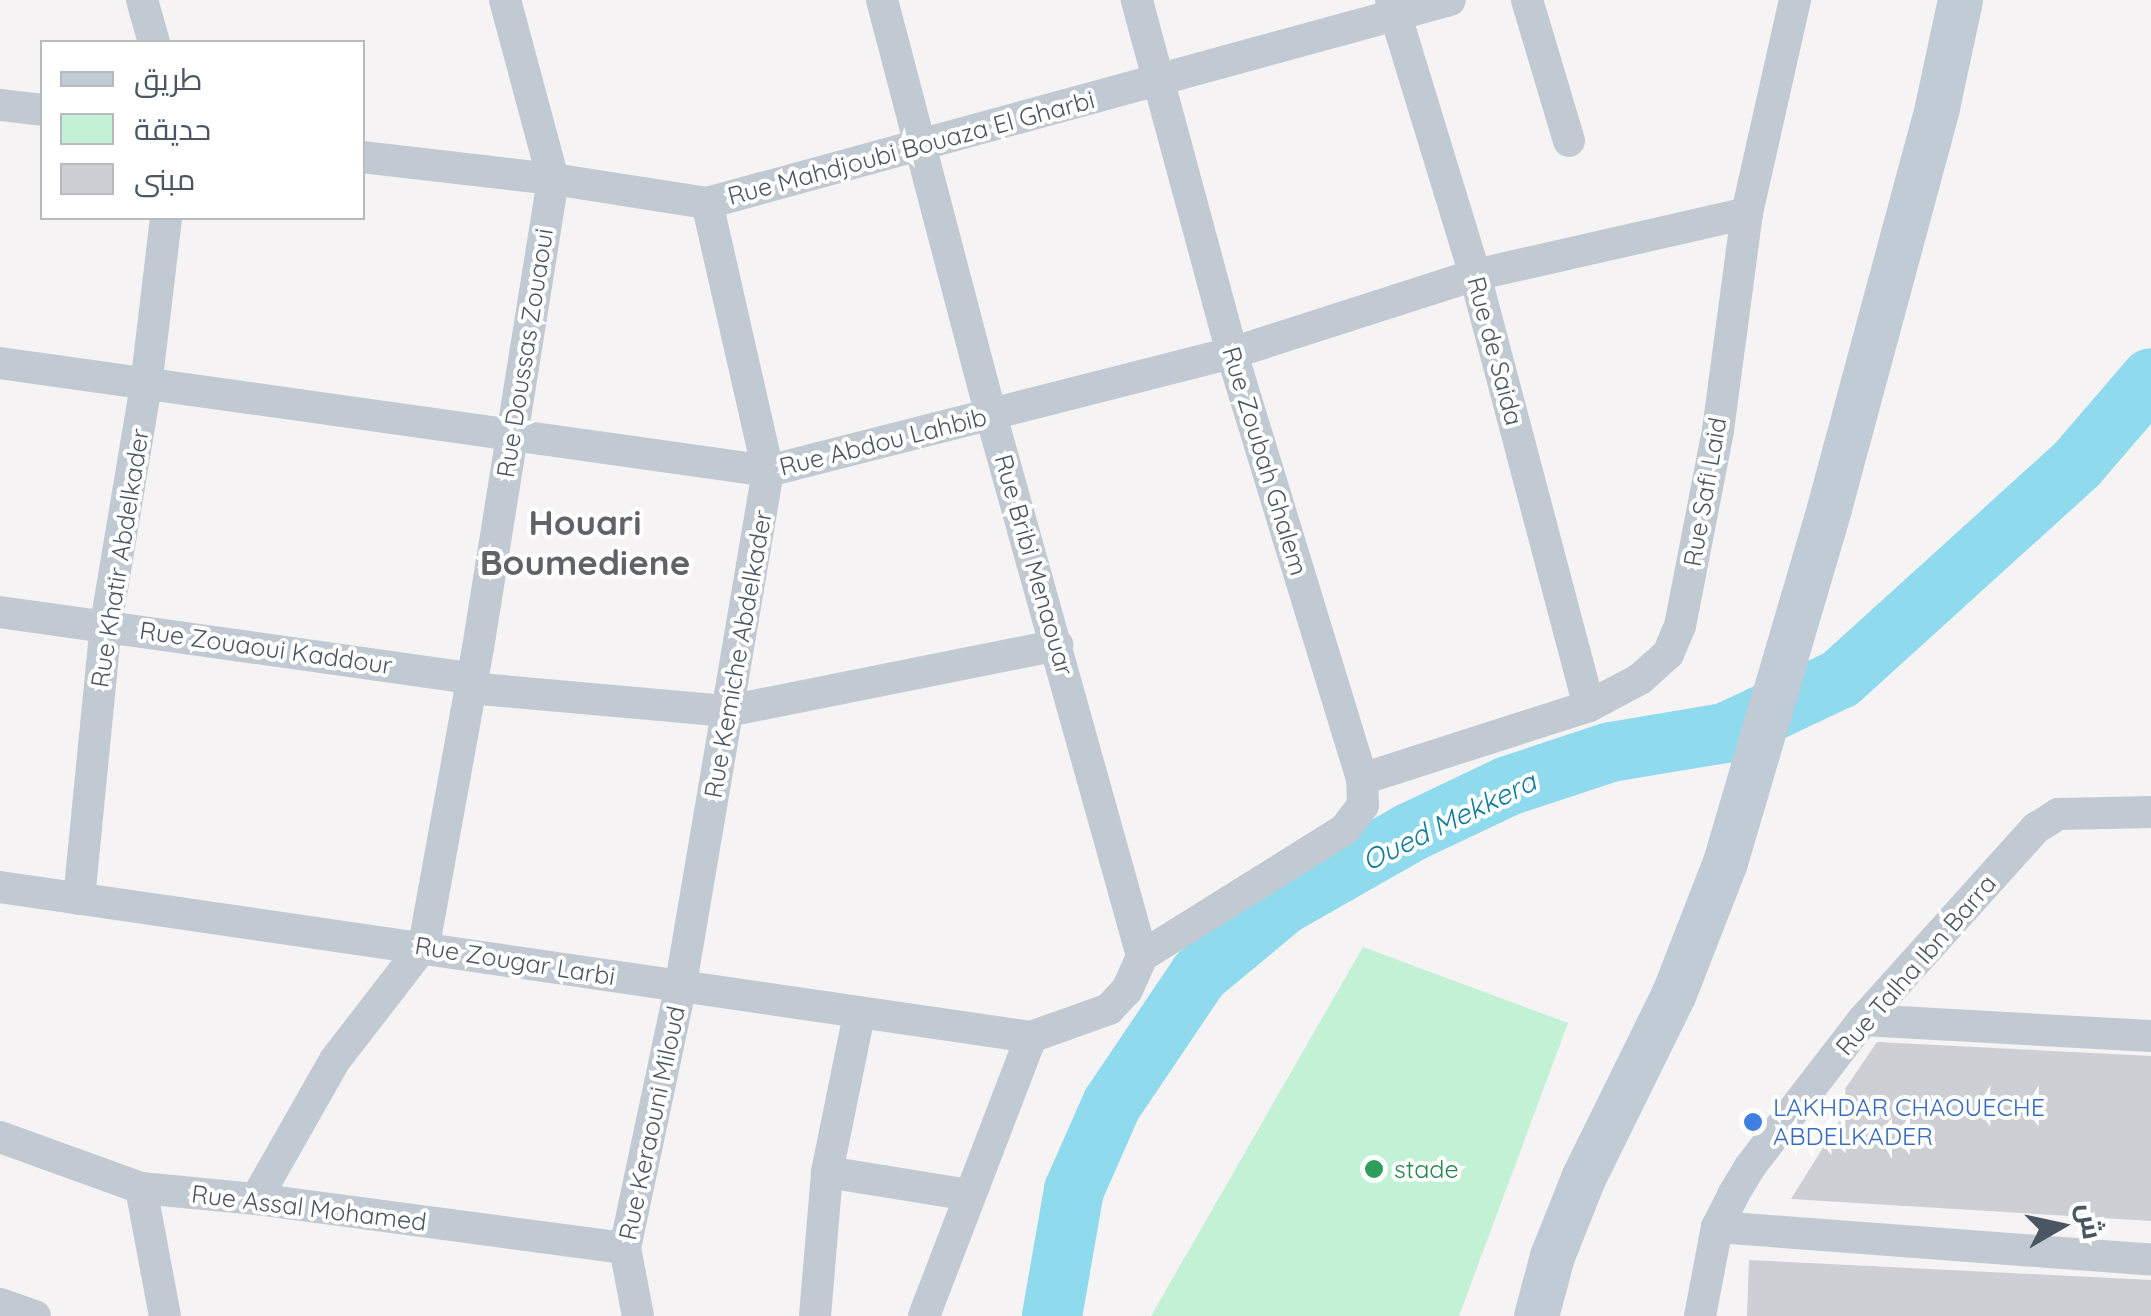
<!DOCTYPE html>
<meta charset="utf-8">
<style>
body{margin:0}
#map{position:relative;width:2151px;height:1316px;overflow:hidden;background:#f5f3f3;font-family:Quicksand,Cairo,sans-serif}
div>[style]{position:absolute}
.green>*{inset:0;background:#c3f1d5}
.river>*{height:60px;margin:-30px;padding:0 30px;transform-origin:30px;border-radius:30px;background:#90daee}
.building>*{inset:0;background:#cdcfd5}
.minor>*{height:32px;margin:-16px;padding:0 16px;transform-origin:16px;border-radius:16px;background:#c1cad2}
.secondary>*{height:45px;margin:-22.5px;padding:0 22.5px;transform-origin:22.5px;border-radius:22.5px;background:#c1cbd6}
.dots>*{width:28px;height:28px;translate:-50% -50%;box-sizing:border-box;border:5px solid #fff;border-radius:50%}
span{translate:-50% -50%;white-space:nowrap;text-align:center;line-height:1.15;-webkit-text-stroke:8px #fff;paint-order:stroke}
.street-label{font-size:25px;color:#4a5661}
.shop-label{font-size:25px;color:#366cbe}
.left{translate:0 -50%;text-align:left}
.leisure-label{font-size:25px;color:#27864d}
.water-label{font-size:28px;color:#0c7c9b;font-style:italic}
.district-label{font-size:35px;color:#5f6368;font-weight:700}
.legend{position:absolute;left:40px;top:40px;width:325px;height:180px;box-sizing:border-box;background:#fff;border:2px solid #b7bbc0;margin:0;padding:12px 18px;list-style:none;font-size:30px;color:#4a5661}
.legend li{display:flex;align-items:center;gap:20px;height:50px}
.legend b{width:50px;border:2px solid #b7bbc0}
.north{position:absolute;left:2011px;top:1176px;width:100px;height:100px;-webkit-text-stroke:8px #fff;paint-order:stroke;rotate:81deg;font-size:28px;font-weight:700;line-height:40px;text-align:center;color:#4a5661}
.north::after{content:'';display:block;margin:auto;width:35px;height:45px;background:#4a5661;clip-path:polygon(50% 0,100% 100%,50% 72%,0 100%)}
</style>
<div id="map">
<div class="green">
<div style="clip-path:polygon(1363px 947px,1568px 1023px,1459px 1316px,1151px 1316px)"></div>
</div>
<div class="river">
<div style="left:1052px;top:1316px;width:128px;rotate:-80.1deg"></div>
<div style="left:1074px;top:1190px;width:94px;rotate:-66.2deg"></div>
<div style="left:1112px;top:1104px;width:156px;rotate:-56deg"></div>
<div style="left:1199px;top:975px;width:109px;rotate:-39.8deg"></div>
<div style="left:1283px;top:905px;width:147px;rotate:-29.7deg"></div>
<div style="left:1411px;top:832px;width:107px;rotate:-25.4deg"></div>
<div style="left:1508px;top:786px;width:108px;rotate:-18.3deg"></div>
<div style="left:1611px;top:752px;width:116px;rotate:-9.5deg"></div>
<div style="left:1725px;top:733px;width:127px;rotate:-25.2deg"></div>
<div style="left:1840px;top:679px;width:320px;rotate:-42.2deg"></div>
<div style="left:2077px;top:464px;width:113px;rotate:-49.3deg"></div>
</div>
<div class="building">
<div style="clip-path:polygon(1877px 1042px,2151px 1056px,2151px 1221px,1791px 1199px,1847px 1109px,1832px 1108px)"></div>
<div style="clip-path:polygon(1749px 1260px,2151px 1280px,2151px 1316px,1747px 1316px)"></div>
</div>
<div class="minor">
<div style="left:142px;top:0;width:44px;rotate:74.1deg"></div>
<div style="left:882px;top:0;width:429px;rotate:75.3deg"></div>
<div style="left:991px;top:415px;width:562px;rotate:74.4deg"></div>
<div style="left:1391px;top:0;width:288px;rotate:73deg"></div>
<div style="left:1475px;top:275px;width:446px;rotate:75.2deg"></div>
<div style="left:1527px;top:0;width:147px;rotate:73.4deg"></div>
<div style="left:0;top:105px;width:42px;rotate:6.8deg"></div>
<div style="left:362px;top:157px;width:192px;rotate:6.6deg"></div>
<div style="left:553px;top:179px;width:156px;rotate:8.9deg"></div>
<div style="left:707px;top:203px;width:770px;rotate:-15.28deg"></div>
<div style="left:0;top:363px;width:776px;rotate:8deg"></div>
<div style="left:768px;top:471px;width:479px;rotate:-14.3deg"></div>
<div style="left:1232px;top:353px;width:255px;rotate:-17.8deg"></div>
<div style="left:1475px;top:275px;width:279px;rotate:-12.8deg"></div>
<div style="left:0;top:612px;width:476px;rotate:8deg"></div>
<div style="left:469px;top:688px;width:260px;rotate:5.1deg"></div>
<div style="left:728px;top:711px;width:336px;rotate:-11.3deg"></div>
<div style="left:1362px;top:779px;width:238px;rotate:-17.8deg"></div>
<div style="left:1589px;top:706px;width:58px;rotate:-27.9deg"></div>
<div style="left:1640px;top:679px;width:38px;rotate:-42deg"></div>
<div style="left:1668px;top:654px;width:30px;rotate:-67deg"></div>
<div style="left:1680px;top:626px;width:200px;rotate:-79deg"></div>
<div style="left:1718px;top:430px;width:219px;rotate:-82.4deg"></div>
<div style="left:1747px;top:213px;width:218px;rotate:-77.3deg"></div>
<div style="left:0;top:887px;width:1042px;rotate:8.28deg"></div>
<div style="left:1031px;top:1037px;width:83px;rotate:-19.7deg"></div>
<div style="left:1109px;top:1009px;width:26px;rotate:-47deg"></div>
<div style="left:1127px;top:990px;width:37px;rotate:-66deg"></div>
<div style="left:1142px;top:956px;width:239px;rotate:-32deg"></div>
<div style="left:1345px;top:829px;width:30px;rotate:-53deg"></div>
<div style="left:1363px;top:805px;width:26px;rotate:-92deg"></div>
<div style="left:1362px;top:779px;width:445px;rotate:-107deg"></div>
<div style="left:1232px;top:353px;width:366px;rotate:-105.1deg"></div>
<div style="left:79px;top:899px;width:276px;rotate:-84.4deg"></div>
<div style="left:106px;top:624px;width:241px;rotate:-80.5deg"></div>
<div style="left:146px;top:386px;width:169px;rotate:-83.2deg"></div>
<div style="left:1863px;top:1020px;width:288px;rotate:3.2deg"></div>
<div style="left:0;top:1137px;width:150px;rotate:19.9deg"></div>
<div style="left:141px;top:1188px;width:116px;rotate:5.5deg"></div>
<div style="left:256px;top:1199px;width:372px;rotate:7.6deg"></div>
<div style="left:827px;top:1172px;width:144px;rotate:9.2deg"></div>
<div style="left:141px;top:1188px;width:130px;rotate:79.4deg"></div>
<div style="left:256px;top:1199px;width:160px;rotate:-60.4deg"></div>
<div style="left:335px;top:1060px;width:145px;rotate:-52.3deg"></div>
<div style="left:424px;top:945px;width:302px;rotate:-79.7deg"></div>
<div style="left:478px;top:648px;width:475px;rotate:-80.9deg"></div>
<div style="left:553px;top:179px;width:185px;rotate:-105deg"></div>
<div style="left:1717px;top:1227px;width:435px;rotate:4.3deg"></div>
<div style="left:0;top:1304px;width:37px;rotate:19deg"></div>
<div style="left:638px;top:1316px;width:69px;rotate:-100.8deg"></div>
<div style="left:625px;top:1248px;width:265px;rotate:-78deg"></div>
<div style="left:680px;top:989px;width:525px;rotate:-80.36deg"></div>
<div style="left:768px;top:471px;width:275px;rotate:-102.8deg"></div>
<div style="left:815px;top:1316px;width:144px;rotate:-85.2deg"></div>
<div style="left:827px;top:1172px;width:160px;rotate:-78.5deg"></div>
<div style="left:924px;top:1316px;width:299px;rotate:-69deg"></div>
<div style="left:1700px;top:1316px;width:91px;rotate:-79.2deg"></div>
<div style="left:1717px;top:1227px;width:36px;rotate:-63deg"></div>
<div style="left:1733px;top:1195px;width:31px;rotate:-59deg"></div>
<div style="left:1749px;top:1168px;width:187px;rotate:-52.4deg"></div>
<div style="left:1863px;top:1020px;width:258px;rotate:-48deg"></div>
<div style="left:2036px;top:828px;width:26px;rotate:-32deg"></div>
<div style="left:2058px;top:814px;width:93px;rotate:-1.2deg"></div>
</div>
<div class="secondary">
<div style="left:1536px;top:1316px;width:62px;rotate:-75.1deg"></div>
<div style="left:1552px;top:1256px;width:84px;rotate:-68.3deg"></div>
<div style="left:1583px;top:1178px;width:206px;rotate:-63.8deg"></div>
<div style="left:1674px;top:993px;width:141px;rotate:-68.7deg"></div>
<div style="left:1725px;top:862px;width:369px;rotate:-73.6deg"></div>
<div style="left:1829px;top:508px;width:415px;rotate:-74.9deg"></div>
<div style="left:1937px;top:107px;width:109px;rotate:-77.9deg"></div>
</div>
<div class="dots">
<div style="left:1753px;top:1122px;background:#3f7fe0"></div>
<div style="left:1374px;top:1169px;background:#2e9e5b"></div>
</div>
<div class="street-label">
<span style="left:911px;top:148px;rotate:-15deg">Rue Mahdjoubi Bouaza El Gharbi</span>
<span style="left:1495px;top:351px;rotate:75deg">Rue de Saida</span>
<span style="left:525px;top:353px;rotate:-81deg">Rue Doussas Zouaoui</span>
<span style="left:883px;top:442px;rotate:-14deg">Rue Abdou Lahbib</span>
<span style="left:1265px;top:461px;rotate:73deg">Rue Zoubah Ghalem</span>
<span style="left:1705px;top:492px;rotate:-80deg">Rue Safi Laid</span>
<span style="left:120px;top:558px;rotate:-81deg">Rue Khatir Abdelkader</span>
<span style="left:1034px;top:565px;rotate:74deg">Rue Bribi Menaouar</span>
<span style="left:266px;top:648px;rotate:8deg">Rue Zouaoui Kaddour</span>
<span style="left:738px;top:654px;rotate:-80deg">Rue Kemiche Abdelkader</span>
<span style="left:515px;top:961px;rotate:9deg">Rue Zougar Larbi</span>
<span style="left:1916px;top:965px;rotate:-49deg">Rue Talha Ibn Barra</span>
<span style="left:652px;top:1123px;rotate:-78deg">Rue Keraouni Miloud</span>
<span style="left:309px;top:1208px;rotate:7deg">Rue Assal Mohamed</span>
</div>
<div class="shop-label">
<span class="left" style="left:1773px;top:1122px">LAKHDAR CHAOUECHE<br>ABDELKADER</span>
</div>
<div class="leisure-label">
<span class="left" style="left:1394px;top:1169px">stade</span>
</div>
<div class="water-label">
<span style="left:1449px;top:821px;rotate:-26deg">Oued Mekkera</span>
</div>
<div class="district-label">
<span style="left:585px;top:542px">Houari<br>Boumediene</span>
</div>
<ul class="legend">
<li><b style="height:12px;background:#c1cbd6"></b>طريق</li>
<li><b style="height:28px;background:#c3f1d5"></b>حديقة</li>
<li><b style="height:28px;background:#cdcfd5"></b>مبنى</li>
</ul>
<div class="north">ش</div>
</div>
